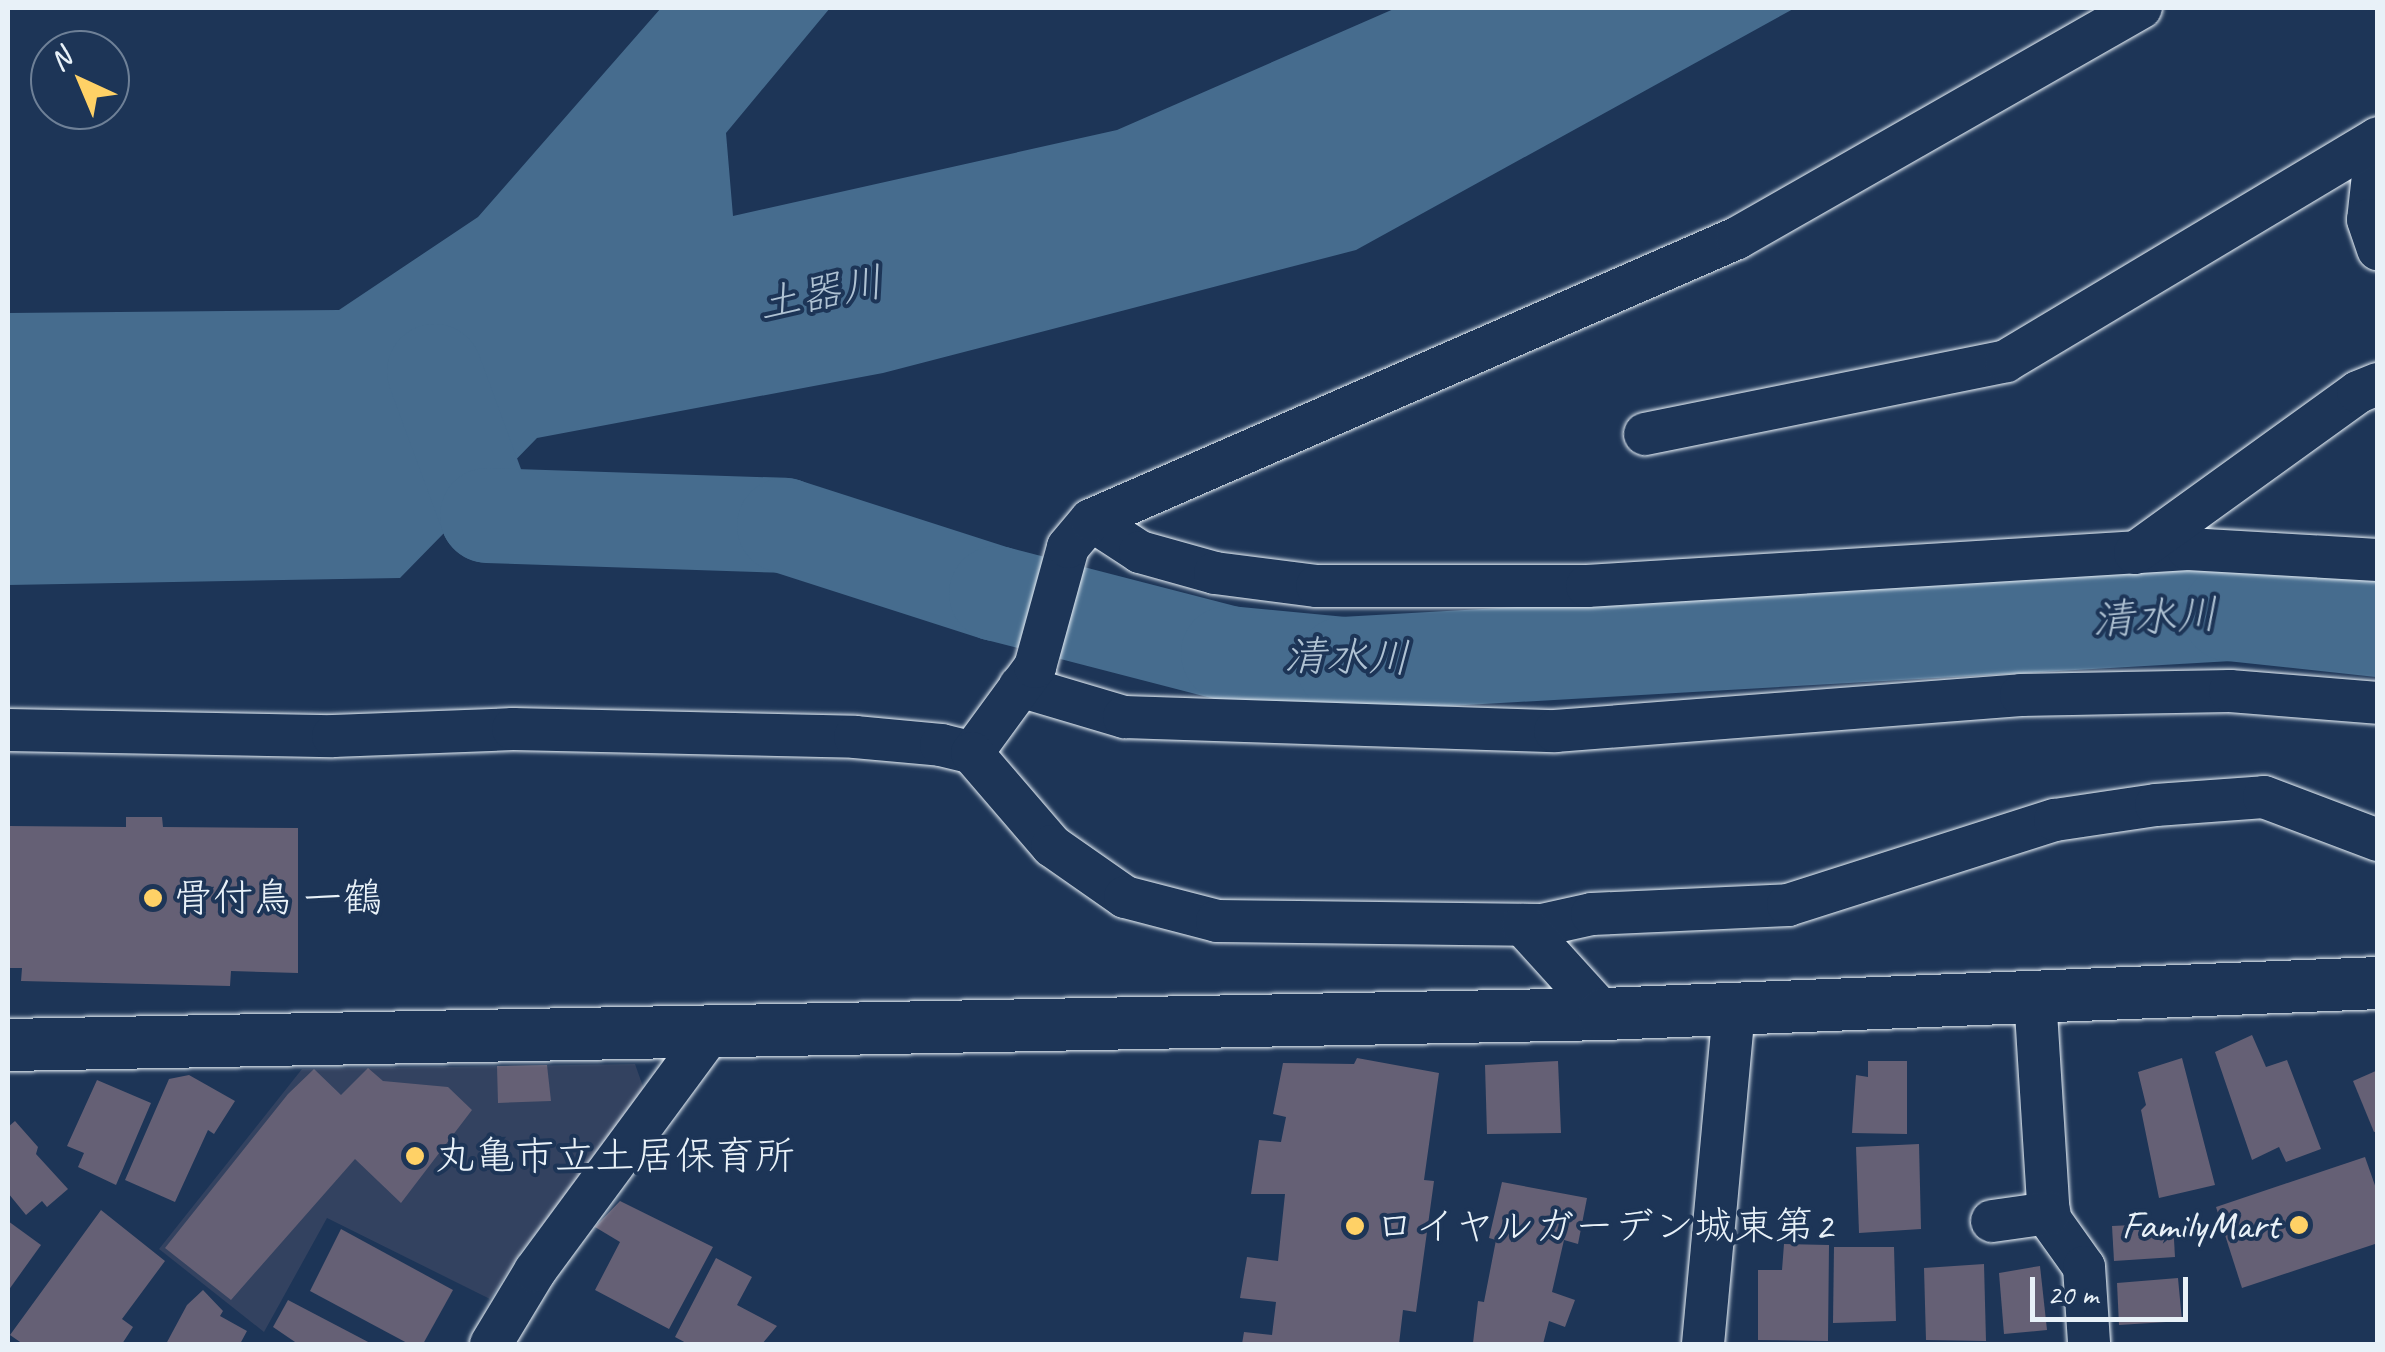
<!DOCTYPE html>
<meta charset="utf-8">
<style>
body{margin:0}
#map{position:relative;width:2385px;height:1352px;overflow:hidden;background:#1d3557;font-family:Caveat,"Klee One",sans-serif}
div>[style]{position:absolute}
.built>*{inset:0;background:#334260}
.water>*{inset:0;background:#466c8e}
.river>*{height:95px;margin:-47.5px;padding:0 47.5px;transform-origin:47.5px;border-radius:47.5px;background:#466c8e}
.building>*{inset:0;background:#656075}
.roads{filter:drop-shadow(0 0 2px #e8f1f8) drop-shadow(0 0 2px #e8f1f8)}
.minor>*{height:42px;margin:-21px;padding:0 21px;transform-origin:21px;border-radius:21px;background:#1d3557}
.tertiary>*{height:52px;margin:-26px;padding:0 26px;transform-origin:26px;border-radius:26px;background:#1d3557}
.dots>*{width:28px;height:28px;translate:-50% -50%;box-sizing:border-box;border:5px solid #1d3557;border-radius:50%}
span{translate:-50% -50%;white-space:nowrap;text-align:center;line-height:1.15;-webkit-text-stroke:8px #1d3557;paint-order:stroke}
.poi-label{font-size:40px;color:#e8f1f8}
.left{translate:0 -50%;text-align:left}
.right{translate:-100% -50%;text-align:right}
.water-label{font-size:42px;color:#afc2d3;font-style:italic}
.frame{position:absolute;inset:0;border:10px solid #e8f1f8;pointer-events:none}
.north{position:absolute;left:30px;top:30px;width:100px;height:100px;box-sizing:border-box;background:#1d3557;border:2px solid #6e8097;border-radius:50%;rotate:316deg;font-size:28px;font-weight:700;line-height:40px;text-align:center;color:#e8f1f8}
.north::after{content:'';display:block;margin:auto;width:35px;height:45px;background:#ffd166;clip-path:polygon(50% 0,100% 100%,50% 72%,0 100%)}
.scale{position:absolute;left:2030px;top:1277px;width:158px;height:45px;box-sizing:border-box;border:5px solid #e8f1f8;border-top:0;padding-left:12px;font-size:30px;line-height:35px;white-space:nowrap;color:#e8f1f8;-webkit-text-stroke:8px #1d3557;paint-order:stroke}
</style>
<div id="map">
<div class="built">
<div style="clip-path:polygon(635px 1064px,646px 1095px,522px 1250px,490px 1299px,327px 1218px,264px 1332px,159px 1249px,302px 1069px)"></div>
</div>
<div class="water">
<div style="clip-path:polygon(661px 8px,830px 8px,726px 133px,733px 216px,1117px 130px,1396px 8px,1795px 8px,1356px 250px,883px 373px,537px 438px,400px 578px,8px 585px,8px 313px,339px 310px,478px 217px)"></div>
</div>
<div class="river">
<div style="left:434px;top:371px;width:153px;rotate:69.8deg"></div>
<div style="left:487px;top:515px;width:297px;rotate:1.9deg"></div>
<div style="left:784px;top:525px;width:223px;rotate:17.8deg"></div>
<div style="left:996px;top:593px;width:240px;rotate:14.5deg"></div>
<div style="left:1228px;top:653px;width:116px;rotate:5.5deg"></div>
<div style="left:1343px;top:664px;width:887px;rotate:-3.29deg"></div>
<div style="left:2229px;top:613px;width:150px;rotate:6.1deg"></div>
</div>
<div class="building">
<div style="clip-path:polygon(126px 817px,162px 817px,163px 827px,298px 828px,298px 973px,231px 971px,230px 986px,21px 981px,22px 968px,8px 968px,8px 826px,126px 827px)"></div>
<div style="clip-path:polygon(2252px 1035px,2266px 1067px,2287px 1060px,2321px 1149px,2286px 1162px,2279px 1147px,2252px 1160px,2215px 1052px)"></div>
<div style="clip-path:polygon(1357px 1058px,1439px 1073px,1424px 1180px,1434px 1181px,1416px 1312px,1403px 1310px,1399px 1344px,1242px 1344px,1244px 1332px,1272px 1335px,1276px 1302px,1240px 1298px,1247px 1257px,1278px 1261px,1285px 1194px,1251px 1194px,1259px 1140px,1281px 1142px,1286px 1117px,1273px 1114px,1283px 1063px,1354px 1064px)"></div>
<div style="clip-path:polygon(2182px 1058px,2215px 1185px,2159px 1198px,2141px 1110px,2146px 1105px,2138px 1072px)"></div>
<div style="clip-path:polygon(1558px 1061px,1561px 1133px,1487px 1134px,1485px 1065px)"></div>
<div style="clip-path:polygon(1868px 1061px,1907px 1061px,1907px 1134px,1852px 1133px,1856px 1075px,1868px 1077px)"></div>
<div style="clip-path:polygon(547px 1065px,551px 1101px,498px 1103px,497px 1066px)"></div>
<div style="clip-path:polygon(368px 1068px,383px 1081px,448px 1087px,472px 1110px,401px 1203px,355px 1159px,231px 1300px,165px 1248px,288px 1094px,314px 1069px,341px 1095px)"></div>
<div style="clip-path:polygon(2378px 1070px,2378px 1131px,2374px 1132px,2353px 1081px)"></div>
<div style="clip-path:polygon(189px 1075px,235px 1101px,214px 1134px,208px 1130px,175px 1202px,125px 1180px,169px 1079px)"></div>
<div style="clip-path:polygon(97px 1080px,151px 1103px,116px 1185px,78px 1167px,84px 1153px,67px 1146px)"></div>
<div style="clip-path:polygon(15px 1121px,38px 1147px,36px 1154px,68px 1189px,47px 1207px,42px 1201px,26px 1215px,8px 1193px,8px 1127px)"></div>
<div style="clip-path:polygon(1919px 1144px,1921px 1229px,1859px 1233px,1856px 1147px)"></div>
<div style="clip-path:polygon(2365px 1157px,2378px 1194px,2378px 1243px,2242px 1288px,2216px 1207px)"></div>
<div style="clip-path:polygon(1502px 1182px,1587px 1198px,1578px 1244px,1564px 1240px,1552px 1292px,1575px 1300px,1565px 1327px,1549px 1321px,1543px 1344px,1473px 1343px,1478px 1301px,1484px 1302px,1496px 1240px,1489px 1238px)"></div>
<div style="clip-path:polygon(620px 1201px,713px 1247px,669px 1329px,595px 1290px,620px 1242px,595px 1227px)"></div>
<div style="clip-path:polygon(101px 1210px,165px 1261px,122px 1319px,133px 1327px,122px 1344px,23px 1344px,10px 1335px)"></div>
<div style="clip-path:polygon(8px 1221px,41px 1245px,8px 1291px)"></div>
<div style="clip-path:polygon(2173px 1223px,2175px 1257px,2114px 1261px,2112px 1226px)"></div>
<div style="clip-path:polygon(341px 1229px,453px 1290px,423px 1344px,409px 1344px,310px 1291px)"></div>
<div style="clip-path:polygon(1784px 1244px,1829px 1245px,1828px 1341px,1758px 1340px,1758px 1270px,1782px 1270px)"></div>
<div style="clip-path:polygon(1834px 1247px,1894px 1247px,1896px 1321px,1833px 1323px)"></div>
<div style="clip-path:polygon(716px 1258px,752px 1277px,737px 1305px,777px 1326px,762px 1344px,688px 1344px,675px 1337px)"></div>
<div style="clip-path:polygon(1984px 1264px,1986px 1341px,1926px 1340px,1924px 1268px)"></div>
<div style="clip-path:polygon(2040px 1266px,2047px 1330px,2004px 1334px,1999px 1273px)"></div>
<div style="clip-path:polygon(2178px 1278px,2182px 1321px,2119px 1325px,2117px 1283px)"></div>
<div style="clip-path:polygon(203px 1290px,223px 1311px,220px 1316px,247px 1331px,240px 1344px,166px 1344px,187px 1305px)"></div>
<div style="clip-path:polygon(288px 1300px,372px 1344px,298px 1344px,273px 1327px)"></div>
</div>
<div class="roads">
<div class="minor">
<div style="left:2377px;top:139px;width:81px;rotate:96.3deg"></div>
<div style="left:2368px;top:220px;width:31px;rotate:71deg"></div>
<div style="left:1645px;top:434px;width:368px;rotate:-11.4deg"></div>
<div style="left:2006px;top:361px;width:434px;rotate:-30.9deg"></div>
<div style="left:1091px;top:520px;width:59px;rotate:33.1deg"></div>
<div style="left:1140px;top:552px;width:78px;rotate:15.6deg"></div>
<div style="left:1215px;top:573px;width:103px;rotate:7.3deg"></div>
<div style="left:1317px;top:586px;width:270px"></div>
<div style="left:1587px;top:586px;width:602px;rotate:-3.52deg"></div>
<div style="left:2188px;top:549px;width:190px;rotate:3.3deg"></div>
<div style="left:2135px;top:553px;width:275px;rotate:-35.8deg"></div>
<div style="left:2358px;top:392px;width:22px;rotate:-22deg"></div>
<div style="left:1020px;top:686px;width:109px;rotate:16.6deg"></div>
<div style="left:1124px;top:717px;width:431px;rotate:1.9deg"></div>
<div style="left:1555px;top:731px;width:467px;rotate:-4.4deg"></div>
<div style="left:2021px;top:695px;width:209px;rotate:-1.1deg"></div>
<div style="left:2230px;top:691px;width:148px;rotate:4.6deg"></div>
<div style="left:8px;top:730px;width:325px;rotate:1.1deg"></div>
<div style="left:333px;top:736px;width:180px;rotate:-2.2deg"></div>
<div style="left:513px;top:729px;width:342px;rotate:1.3deg"></div>
<div style="left:855px;top:737px;width:86px;rotate:5.3deg"></div>
<div style="left:941px;top:745px;width:32px;rotate:14deg"></div>
<div style="left:972px;top:753px;width:107px;rotate:-53.8deg"></div>
<div style="left:1035px;top:667px;width:124px;rotate:-74.6deg"></div>
<div style="left:1068px;top:547px;width:35px;rotate:-50deg"></div>
<div style="left:1091px;top:520px;width:705px;rotate:-23.58deg"></div>
<div style="left:1737px;top:238px;width:465px;rotate:-29.7deg"></div>
<div style="left:972px;top:753px;width:123px;rotate:49.3deg"></div>
<div style="left:1052px;top:846px;width:89px;rotate:34.9deg"></div>
<div style="left:1125px;top:897px;width:95px;rotate:14.6deg"></div>
<div style="left:1217px;top:921px;width:325px;rotate:0.7deg"></div>
<div style="left:1542px;top:925px;width:51px;rotate:-12.4deg"></div>
<div style="left:1592px;top:914px;width:196px;rotate:-2.6deg"></div>
<div style="left:1788px;top:905px;width:280px;rotate:-17.7deg"></div>
<div style="left:2055px;top:820px;width:102px;rotate:-8.4deg"></div>
<div style="left:2156px;top:805px;width:108px;rotate:-4.2deg"></div>
<div style="left:2264px;top:797px;width:122px;rotate:20.7deg"></div>
<div style="left:1523px;top:925px;width:120px;rotate:47.7deg"></div>
<div style="left:2035px;top:996px;width:222px;rotate:86.4deg"></div>
<div style="left:2049px;top:1218px;width:60px;rotate:54.5deg"></div>
<div style="left:2084px;top:1267px;width:76px;rotate:86.2deg"></div>
<div style="left:1992px;top:1221px;width:58px;rotate:-8deg"></div>
<div style="left:491px;top:1344px;width:85px;rotate:-58.9deg"></div>
<div style="left:535px;top:1271px;width:302px;rotate:-53.6deg"></div>
<div style="left:1703px;top:1344px;width:336px;rotate:-84.7deg"></div>
</div>
<div class="tertiary">
<div style="left:8px;top:1045px;width:1596px;rotate:-1.11deg"></div>
<div style="left:1604px;top:1014px;width:775px;rotate:-2.29deg"></div>
</div>
</div>
<div class="dots">
<div style="left:153px;top:898px;background:#ffd166"></div>
<div style="left:415px;top:1156px;background:#ffd166"></div>
<div style="left:2299px;top:1225px;background:#ffd166"></div>
<div style="left:1355px;top:1226px;background:#ffd166"></div>
</div>
<div class="poi-label">
<span class="left" style="left:173px;top:898px">骨付鳥 一鶴</span>
<span class="left" style="left:435px;top:1156px">丸亀市立土居保育所</span>
<span class="right" style="left:2279px;top:1225px">FamilyMart</span>
<span class="left" style="left:1375px;top:1226px">ロイヤルガーデン城東第2</span>
</div>
<div class="water-label">
<span style="left:821px;top:294px;rotate:-11deg">土器川</span>
<span style="left:2155px;top:618px;rotate:-3deg">清水川</span>
<span style="left:1347px;top:658px;rotate:1deg">清水川</span>
</div>
<div class="frame"></div>
<div class="north">N</div>
<div class="scale">20 m</div>
</div>
